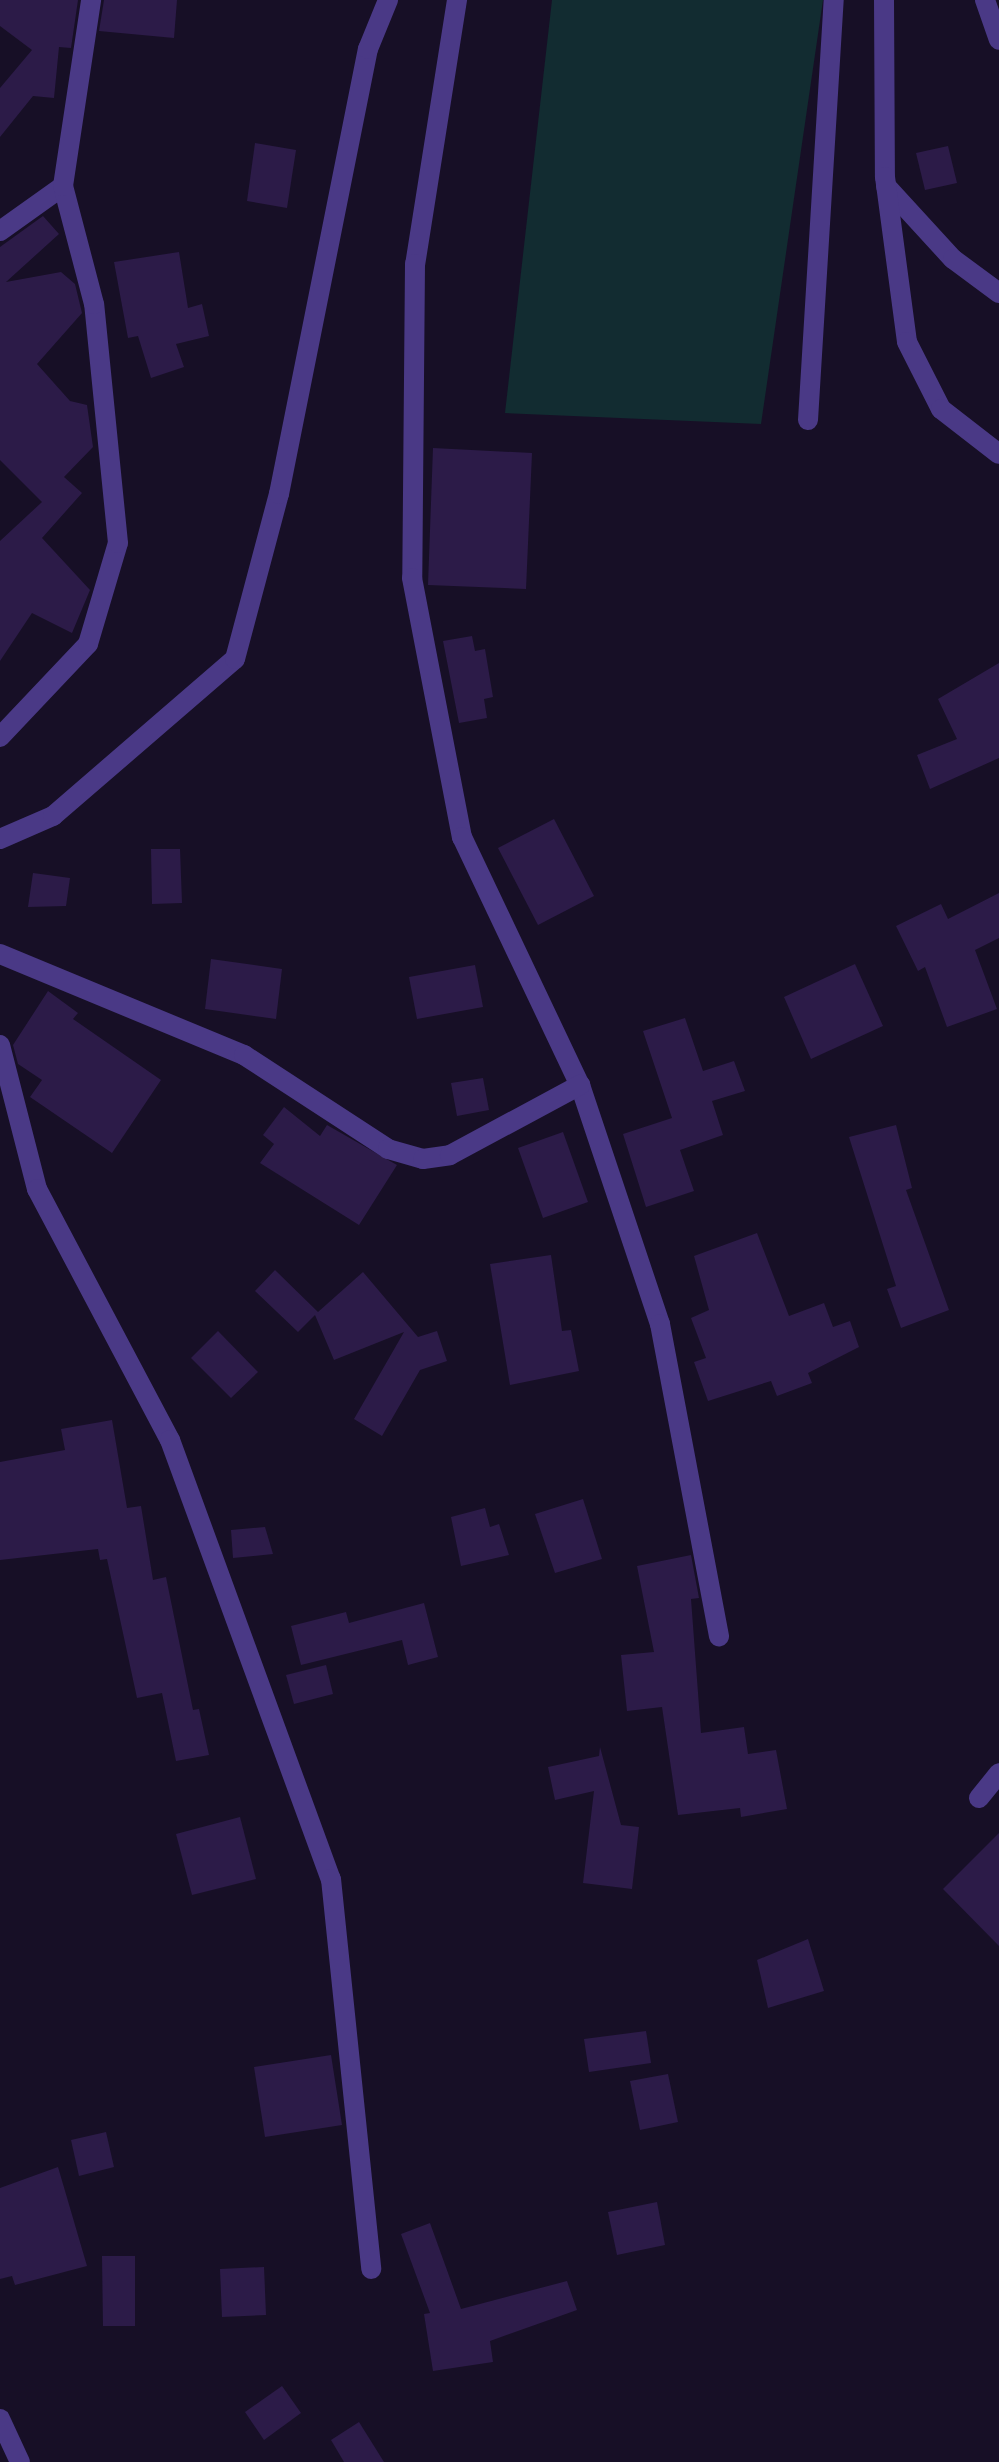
<!DOCTYPE html>
<style>
body{margin:0}
#map{position:relative;width:999px;height:2462px;overflow:hidden;background:#170f26;font-family:Helvetica,sans-serif}
div>[style]{position:absolute}
.green>*{inset:0;background:#122c31}
.building>*{inset:0;background:#2c1b48}
.service>*{height:20px;margin:-10px;padding:0 10px;transform-origin:10px;border-radius:10px;background:#4a3986}
.minor>*{height:20px;margin:-10px;padding:0 10px;transform-origin:10px;border-radius:10px;background:#4a3986}
span{translate:-50% -50%;white-space:nowrap;text-align:center;line-height:1.15;-webkit-text-stroke:8px #170f26;paint-order:stroke}
</style>
<div id="map">
<div class="green">
<div style="clip-path:polygon(552px 0,823px 0,761px 424px,505px 413px)"></div>
</div>
<div class="building">
<div style="clip-path:polygon(0 0,78px 0,71px 48px,59px 47px,54px 98px,33px 96px,0 137px,0 88px,32px 50px,0 26px)"></div>
<div style="clip-path:polygon(104px 0,177px 0,174px 38px,99px 31px)"></div>
<div style="clip-path:polygon(255px 143px,296px 150px,287px 208px,247px 201px)"></div>
<div style="clip-path:polygon(948px 146px,957px 183px,925px 190px,916px 153px)"></div>
<div style="clip-path:polygon(43px 216px,59px 234px,6px 282px,61px 272px,75px 284px,82px 313px,37px 364px,70px 401px,87px 405px,93px 447px,64px 477px,82px 493px,42px 538px,90px 590px,72px 633px,32px 613px,0 661px,0 541px,42px 502px,0 460px,0 247px)"></div>
<div style="clip-path:polygon(179px 252px,188px 308px,202px 304px,209px 336px,176px 344px,184px 367px,151px 378px,138px 336px,128px 338px,114px 262px)"></div>
<div style="clip-path:polygon(433px 448px,532px 453px,526px 589px,428px 585px)"></div>
<div style="clip-path:polygon(472px 636px,475px 651px,485px 649px,493px 697px,484px 699px,487px 718px,459px 723px,443px 641px)"></div>
<div style="clip-path:polygon(999px 663px,999px 758px,930px 789px,917px 755px,957px 739px,938px 699px)"></div>
<div style="clip-path:polygon(554px 819px,594px 896px,538px 925px,498px 848px)"></div>
<div style="clip-path:polygon(151px 849px,180px 849px,182px 903px,152px 904px)"></div>
<div style="clip-path:polygon(33px 873px,70px 878px,66px 906px,28px 907px)"></div>
<div style="clip-path:polygon(999px 893px,999px 938px,975px 950px,997px 1009px,947px 1027px,925px 967px,918px 971px,896px 926px,941px 904px,948px 919px)"></div>
<div style="clip-path:polygon(211px 959px,282px 969px,276px 1019px,205px 1009px)"></div>
<div style="clip-path:polygon(855px 964px,883px 1026px,811px 1059px,784px 997px)"></div>
<div style="clip-path:polygon(475px 965px,483px 1007px,417px 1019px,409px 977px)"></div>
<div style="clip-path:polygon(48px 991px,78px 1013px,73px 1019px,161px 1080px,112px 1153px,30px 1097px,42px 1080px,18px 1064px,13px 1045px)"></div>
<div style="clip-path:polygon(685px 1018px,703px 1071px,734px 1061px,745px 1091px,712px 1101px,723px 1135px,680px 1150px,694px 1191px,646px 1207px,623px 1134px,672px 1118px,643px 1031px)"></div>
<div style="clip-path:polygon(483px 1078px,489px 1110px,457px 1116px,451px 1083px)"></div>
<div style="clip-path:polygon(284px 1107px,320px 1136px,327px 1125px,397px 1165px,359px 1225px,260px 1163px,274px 1144px,263px 1135px)"></div>
<div style="clip-path:polygon(896px 1125px,912px 1188px,906px 1190px,949px 1310px,901px 1328px,887px 1289px,896px 1286px,849px 1137px)"></div>
<div style="clip-path:polygon(563px 1132px,588px 1202px,543px 1218px,518px 1148px)"></div>
<div style="clip-path:polygon(757px 1233px,789px 1316px,824px 1303px,833px 1327px,850px 1321px,859px 1347px,808px 1373px,812px 1383px,777px 1396px,771px 1381px,708px 1401px,694px 1362px,706px 1358px,691px 1318px,709px 1310px,694px 1256px)"></div>
<div style="clip-path:polygon(551px 1255px,562px 1331px,571px 1330px,579px 1371px,510px 1385px,490px 1264px)"></div>
<div style="clip-path:polygon(275px 1270px,318px 1312px,363px 1272px,418px 1337px,437px 1331px,447px 1361px,420px 1370px,382px 1436px,354px 1419px,404px 1332px,334px 1360px,315px 1315px,298px 1332px,255px 1291px)"></div>
<div style="clip-path:polygon(218px 1331px,258px 1372px,231px 1398px,191px 1358px)"></div>
<div style="clip-path:polygon(112px 1420px,127px 1508px,141px 1506px,153px 1580px,166px 1577px,193px 1710px,199px 1709px,209px 1755px,176px 1761px,162px 1693px,137px 1698px,107px 1559px,100px 1560px,98px 1549px,0 1560px,0 1462px,65px 1450px,61px 1429px)"></div>
<div style="clip-path:polygon(583px 1499px,602px 1559px,555px 1573px,535px 1514px)"></div>
<div style="clip-path:polygon(485px 1508px,490px 1527px,499px 1524px,509px 1555px,461px 1566px,451px 1517px)"></div>
<div style="clip-path:polygon(265px 1527px,273px 1554px,233px 1558px,231px 1530px)"></div>
<div style="clip-path:polygon(691px 1555px,699px 1598px,691px 1599px,701px 1733px,744px 1727px,748px 1754px,776px 1750px,787px 1809px,741px 1817px,740px 1808px,678px 1815px,662px 1707px,627px 1711px,621px 1655px,654px 1652px,637px 1566px)"></div>
<div style="clip-path:polygon(424px 1603px,438px 1657px,408px 1665px,402px 1640px,301px 1665px,291px 1626px,346px 1612px,349px 1623px)"></div>
<div style="clip-path:polygon(326px 1665px,333px 1694px,294px 1704px,286px 1675px)"></div>
<div style="clip-path:polygon(600px 1747px,621px 1825px,639px 1827px,632px 1889px,583px 1883px,594px 1791px,555px 1800px,548px 1767px,599px 1756px)"></div>
<div style="clip-path:polygon(240px 1817px,256px 1879px,192px 1895px,176px 1834px)"></div>
<div style="clip-path:polygon(999px 1833px,999px 1946px,943px 1889px)"></div>
<div style="clip-path:polygon(808px 1939px,824px 1991px,768px 2008px,757px 1960px)"></div>
<div style="clip-path:polygon(646px 2031px,651px 2063px,589px 2072px,584px 2039px)"></div>
<div style="clip-path:polygon(331px 2055px,342px 2125px,265px 2137px,254px 2067px)"></div>
<div style="clip-path:polygon(668px 2074px,678px 2122px,640px 2130px,630px 2081px)"></div>
<div style="clip-path:polygon(106px 2132px,114px 2167px,79px 2176px,71px 2140px)"></div>
<div style="clip-path:polygon(58px 2167px,87px 2266px,15px 2285px,12px 2276px,0 2279px,0 2188px)"></div>
<div style="clip-path:polygon(657px 2202px,665px 2245px,617px 2255px,608px 2212px)"></div>
<div style="clip-path:polygon(430px 2223px,461px 2309px,567px 2281px,577px 2310px,490px 2341px,493px 2362px,433px 2371px,424px 2314px,430px 2313px,401px 2234px)"></div>
<div style="clip-path:polygon(102px 2256px,135px 2256px,135px 2326px,103px 2326px)"></div>
<div style="clip-path:polygon(264px 2267px,266px 2315px,222px 2317px,220px 2269px)"></div>
<div style="clip-path:polygon(282px 2386px,301px 2413px,264px 2440px,245px 2412px)"></div>
<div style="clip-path:polygon(359px 2422px,384px 2462px,344px 2462px,331px 2440px)"></div>
</div>
<div class="service">
<div style="left:985px;top:0;width:42px;rotate:70.7deg"></div>
<div style="left:886px;top:186px;width:99px;rotate:47.5deg"></div>
<div style="left:953px;top:259px;width:57px;rotate:36.5deg"></div>
<div style="left:808px;top:420px;width:421px;rotate:-86.5deg"></div>
</div>
<div class="minor">
<div style="left:457px;top:0;width:267px;rotate:99deg"></div>
<div style="left:415px;top:264px;width:314px;rotate:90.5deg"></div>
<div style="left:412px;top:578px;width:264px;rotate:79.1deg"></div>
<div style="left:462px;top:837px;width:275px;rotate:64.6deg"></div>
<div style="left:580px;top:1085px;width:252px;rotate:71.5deg"></div>
<div style="left:660px;top:1324px;width:318px;rotate:79.3deg"></div>
<div style="left:884px;top:0;width:177px;rotate:89.7deg"></div>
<div style="left:885px;top:177px;width:166px;rotate:82.4deg"></div>
<div style="left:907px;top:342px;width:75px;rotate:63.1deg"></div>
<div style="left:941px;top:409px;width:73px;rotate:37.8deg"></div>
<div style="left:0;top:231px;width:77px;rotate:-35.5deg"></div>
<div style="left:0;top:737px;width:128px;rotate:-46.6deg"></div>
<div style="left:88px;top:644px;width:105px;rotate:-73.5deg"></div>
<div style="left:118px;top:543px;width:240px;rotate:-95.7deg"></div>
<div style="left:94px;top:304px;width:122px;rotate:-104.7deg"></div>
<div style="left:63px;top:186px;width:188px;rotate:-81.4deg"></div>
<div style="left:0;top:839px;width:58px;rotate:-23.5deg"></div>
<div style="left:53px;top:816px;width:240px;rotate:-40.8deg"></div>
<div style="left:235px;top:659px;width:171px;rotate:-75.1deg"></div>
<div style="left:279px;top:494px;width:454px;rotate:-78.7deg"></div>
<div style="left:368px;top:49px;width:53px;rotate:-67.8deg"></div>
<div style="left:0;top:954px;width:264px;rotate:22.5deg"></div>
<div style="left:244px;top:1055px;width:172px;rotate:33.1deg"></div>
<div style="left:388px;top:1149px;width:36px;rotate:16deg"></div>
<div style="left:423px;top:1159px;width:27px;rotate:-8deg"></div>
<div style="left:450px;top:1155px;width:148px;rotate:-28.3deg"></div>
<div style="left:0;top:1045px;width:149px;rotate:75.6deg"></div>
<div style="left:37px;top:1189px;width:284px;rotate:62.1deg"></div>
<div style="left:170px;top:1440px;width:468px;rotate:69.9deg"></div>
<div style="left:331px;top:1879px;width:392px;rotate:84.1deg"></div>
<div style="left:979px;top:1798px;width:32px;rotate:-51deg"></div>
<div style="left:0;top:2419px;width:47px;rotate:65.1deg"></div>
</div>
</div>
